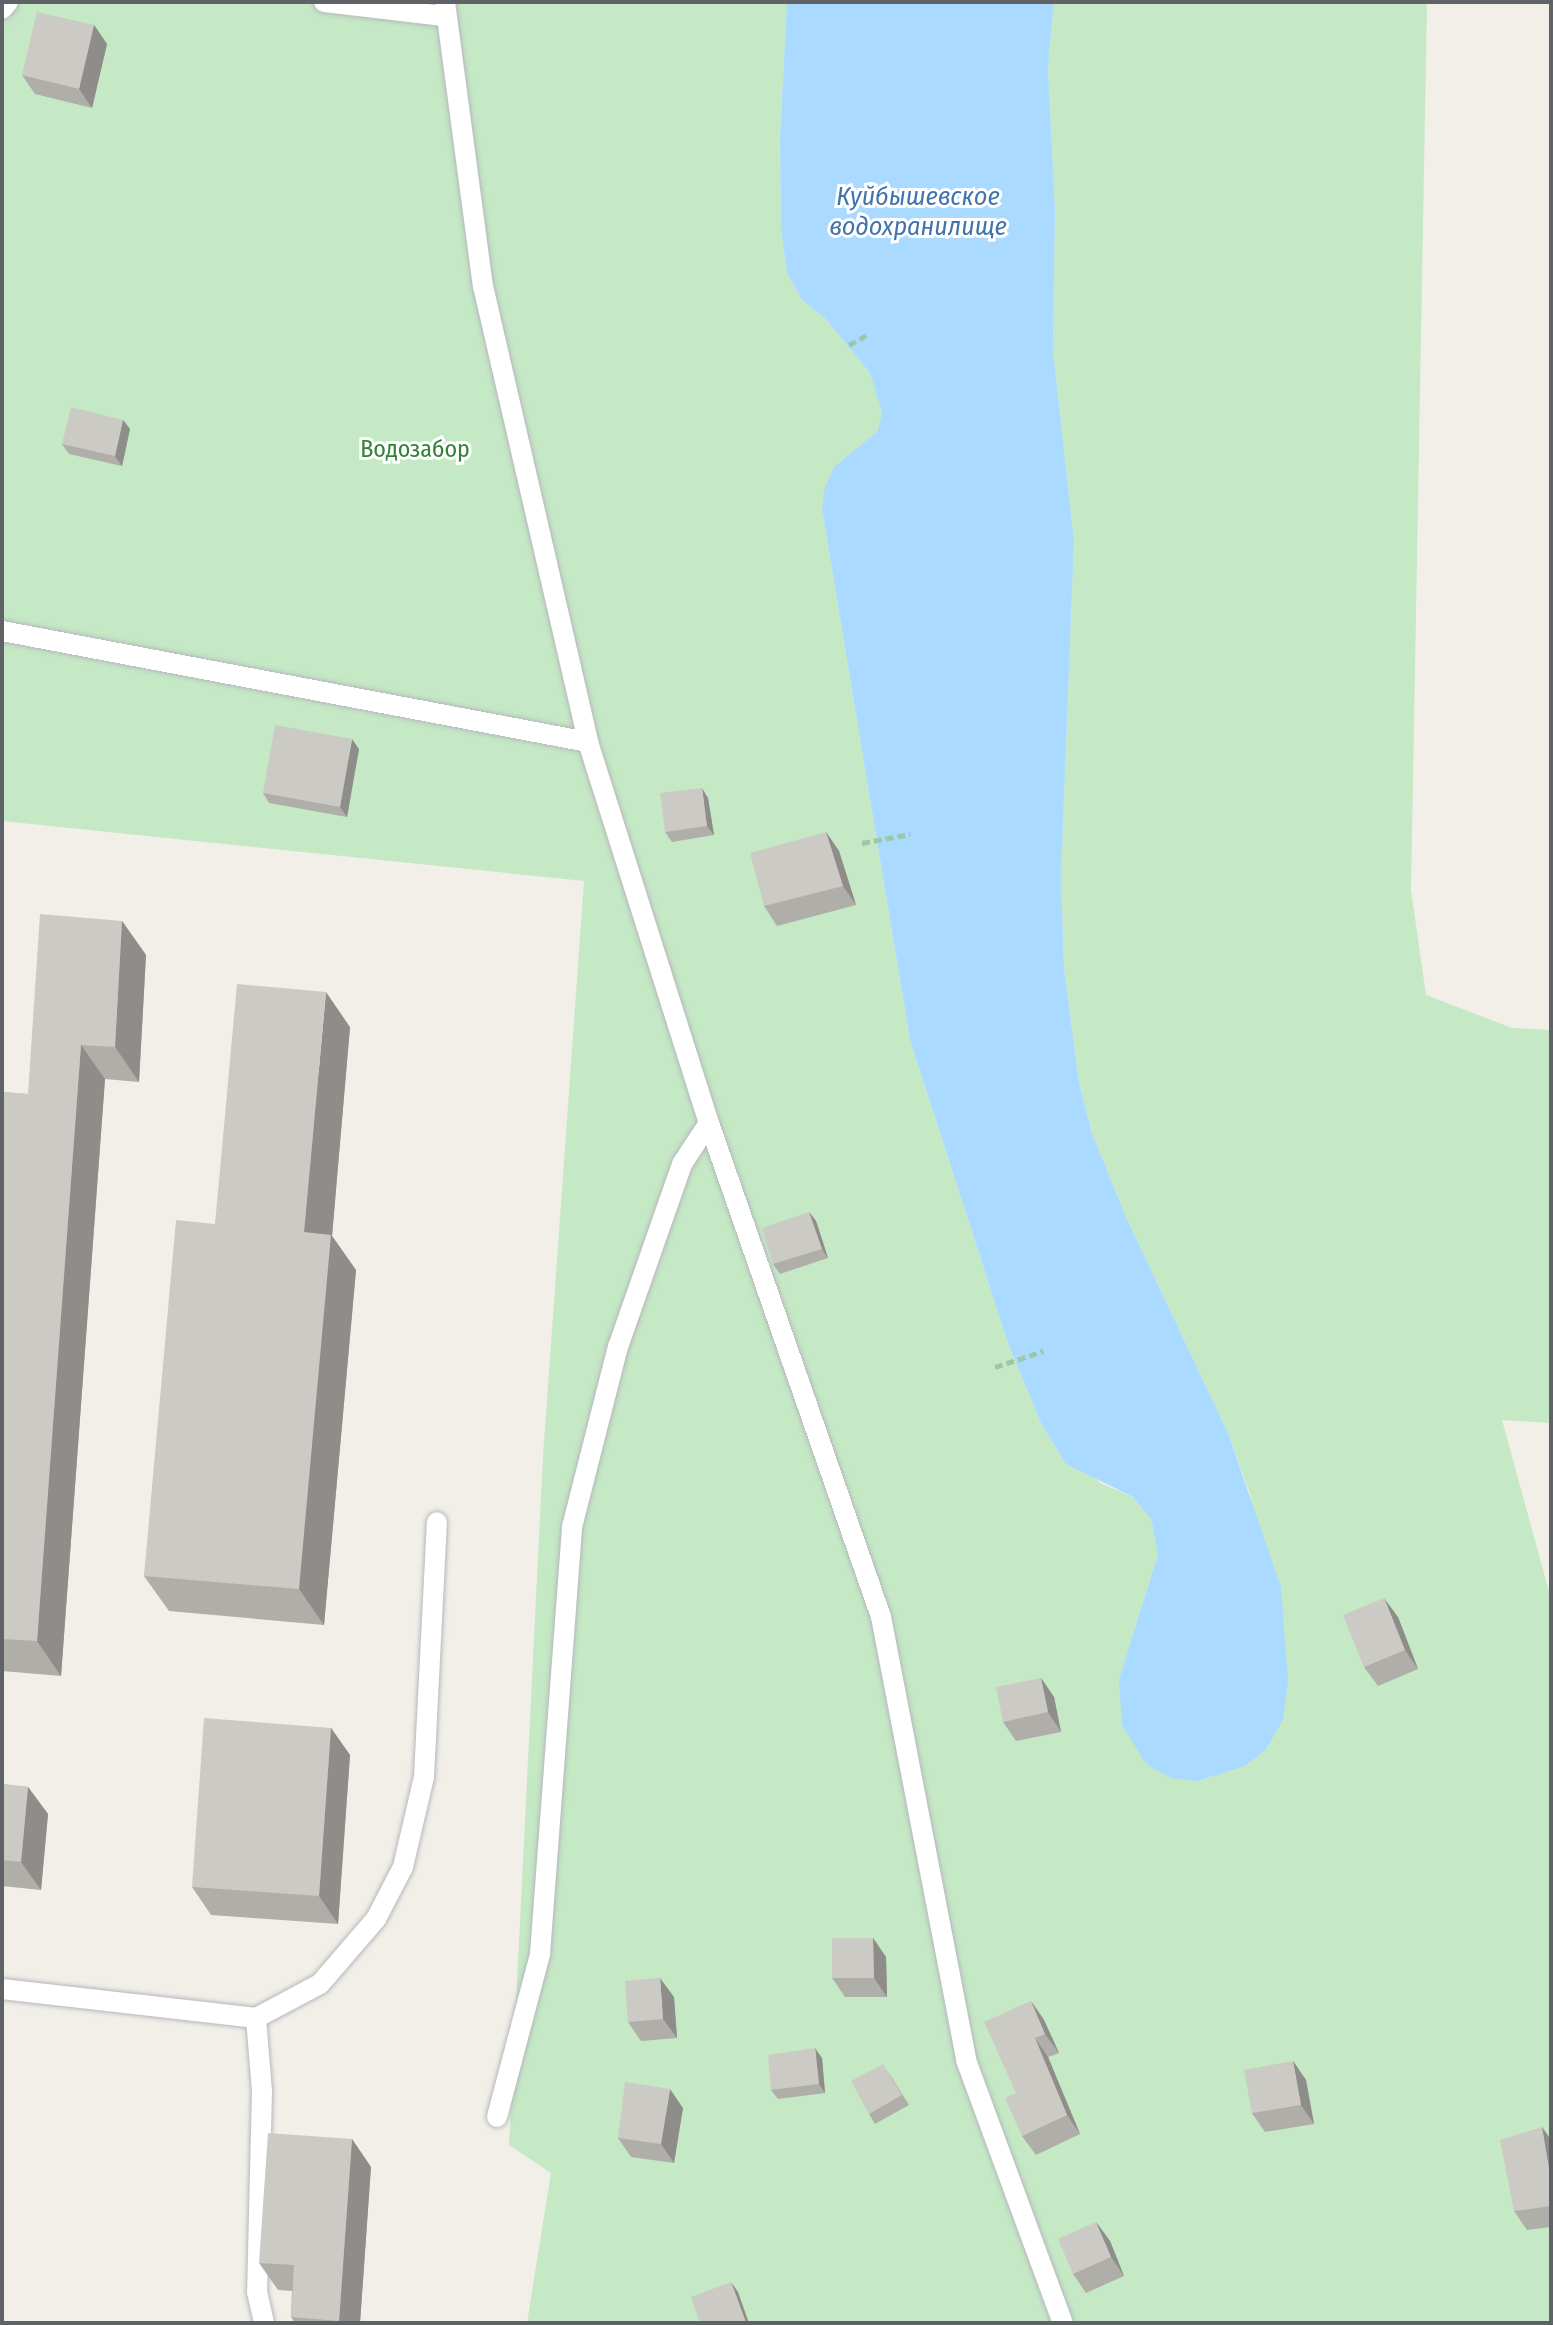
<!DOCTYPE html>
<meta charset="utf-8">
<style>
body{margin:0}
#map{position:relative;width:1553px;height:2325px;overflow:hidden;background:#f1efe8;font-family:"Fira Sans Condensed",sans-serif}
div>[style]{position:absolute}
.green>*{inset:0;background:#c5e8c5}
.water>*{inset:0;background:#aadaff}
.path>*{height:5px;margin-top:-2.5px;transform-origin:0;background:repeating-linear-gradient(90deg,#9cc7a9 0 8px,transparent 0 12px)}
.roads{filter:drop-shadow(0 0 2px #b5b8bc) drop-shadow(0 0 2px #b5b8bc)}
.lane>*{height:20px;margin:-10px;padding:0 10px;transform-origin:10px;border-radius:10px;background:#fff}
.wall>*{inset:0;background:#afaea9}
.shaded-wall>*{inset:0;background:#8f8d8a}
.building>*{inset:0;background:#cccac5}
span{translate:-50% -50%;white-space:nowrap;text-align:center;line-height:1.15;-webkit-text-stroke:6px #fff;paint-order:stroke}
.park-label{font-size:24px;color:#348238}
.water-label{font-size:26px;color:#4174aa;font-style:italic}
.frame{position:absolute;inset:0;border:4px solid #5f6368;pointer-events:none}
</style>
<div id="map">
<div class="green">
<div style="clip-path:polygon(2px 2px,787px 2px,780px 137px,781px 230px,787px 273px,802px 300px,825px 318px,870px 373px,882px 413px,879px 431px,835px 466px,822px 509px,910px 1040px,1009px 1346px,1041px 1423px,1100px 1483px,1133px 1497px,1151px 1519px,1158px 1554px,1119px 1679px,1197px 1781px,1243px 1767px,1265px 1751px,1251px 1497px,1228px 1433px,1126px 1217px,1092px 1133px,1079px 1083px,1064px 968px,1061px 877px,1074px 541px,1053px 350px,1055px 210px,1048px 68px,1054px 2px,1427px 2px,1411px 890px,1426px 995px,1512px 1028px,1551px 1030px,1551px 1423px,1502px 1420px,1551px 1599px,1551px 2323px,527px 2323px,551px 2173px,509px 2145px,543px 1456px,584px 881px,2px 821px)"></div>
</div>
<div class="water">
<div style="clip-path:polygon(787px 2px,1054px 2px,1048px 68px,1055px 210px,1053px 350px,1074px 541px,1061px 877px,1064px 968px,1079px 1083px,1092px 1133px,1126px 1217px,1228px 1433px,1281px 1587px,1288px 1681px,1283px 1720px,1265px 1751px,1243px 1767px,1197px 1781px,1171px 1778px,1146px 1764px,1122px 1725px,1119px 1679px,1158px 1554px,1151px 1519px,1133px 1497px,1066px 1464px,1041px 1423px,1009px 1346px,910px 1040px,822px 509px,825px 487px,835px 466px,878px 431px,882px 413px,870px 373px,825px 318px,802px 300px,787px 273px,781px 230px,780px 137px)"></div>
</div>
<div class="path">
<div style="left:849px;top:345px;width:21px;rotate:-29deg"></div>
<div style="left:862px;top:843px;width:49px;rotate:-10.6deg"></div>
<div style="left:995px;top:1367px;width:51px;rotate:-18.4deg"></div>
</div>
<div class="roads">
<div class="lane">
<div style="left:324px;top:2px;width:121px;rotate:6.7deg"></div>
<div style="left:445px;top:2px;width:287px;rotate:82.4deg"></div>
<div style="left:483px;top:286px;width:468px;rotate:77deg"></div>
<div style="left:588px;top:742px;width:400px;rotate:72.4deg"></div>
<div style="left:709px;top:1123px;width:523px;rotate:70.8deg"></div>
<div style="left:881px;top:1617px;width:451px;rotate:79.1deg"></div>
<div style="left:966px;top:2060px;width:280px;rotate:69.8deg"></div>
<div style="left:2px;top:9px;width:9px;rotate:-49deg"></div>
<div style="left:2px;top:631px;width:596px;rotate:10.73deg"></div>
<div style="left:2px;top:1989px;width:256px;rotate:6.5deg"></div>
<div style="left:256px;top:2018px;width:72px;rotate:-28deg"></div>
<div style="left:320px;top:1984px;width:86px;rotate:-49.3deg"></div>
<div style="left:376px;top:1919px;width:59px;rotate:-62.6deg"></div>
<div style="left:403px;top:1867px;width:92px;rotate:-76.9deg"></div>
<div style="left:424px;top:1777px;width:255px;rotate:-87.1deg"></div>
<div style="left:256px;top:2018px;width:73px;rotate:85.3deg"></div>
<div style="left:262px;top:2091px;width:201px;rotate:91.4deg"></div>
<div style="left:257px;top:2292px;width:32px;rotate:77deg"></div>
<div style="left:497px;top:2117px;width:169px;rotate:-75.2deg"></div>
<div style="left:540px;top:1954px;width:428px;rotate:-85.7deg"></div>
<div style="left:572px;top:1527px;width:186px;rotate:-75.7deg"></div>
<div style="left:618px;top:1347px;width:194px;rotate:-70.7deg"></div>
<div style="left:682px;top:1164px;width:49px;rotate:-56.6deg"></div>
</div>
</div>
<div class="wall">
<div style="clip-path:polygon(94px 25px,107px 44px,92px 108px,35px 94px,22px 75px)"></div>
<div style="clip-path:polygon(123px 420px,130px 429px,122px 466px,69px 454px,62px 444px)"></div>
<div style="clip-path:polygon(359px 749px,347px 817px,269px 803px,263px 793px)"></div>
<div style="clip-path:polygon(708px 798px,714px 835px,672px 842px,665px 832px)"></div>
<div style="clip-path:polygon(826px 832px,839px 851px,856px 905px,777px 926px,764px 906px)"></div>
<div style="clip-path:polygon(122px 921px,146px 955px,139px 1082px,105px 1079px,61px 1676px,2px 1671px,2px 1092px,28px 1094px)"></div>
<div style="clip-path:polygon(350px 1027px,332px 1236px,356px 1270px,324px 1625px,169px 1611px,144px 1576px,215px 1224px)"></div>
<div style="clip-path:polygon(809px 1212px,816px 1221px,828px 1258px,780px 1274px,773px 1264px)"></div>
<div style="clip-path:polygon(1398px 1617px,1418px 1669px,1378px 1686px,1364px 1667px)"></div>
<div style="clip-path:polygon(1041px 1678px,1054px 1697px,1061px 1732px,1016px 1741px,1003px 1722px)"></div>
<div style="clip-path:polygon(331px 1728px,350px 1755px,338px 1924px,211px 1915px,192px 1887px)"></div>
<div style="clip-path:polygon(2px 1784px,28px 1787px,48px 1814px,41px 1890px,2px 1886px)"></div>
<div style="clip-path:polygon(873px 1938px,886px 1957px,887px 1997px,845px 1997px,832px 1978px)"></div>
<div style="clip-path:polygon(674px 1997px,677px 2038px,641px 2041px,628px 2022px)"></div>
<div style="clip-path:polygon(1031px 2001px,1044px 2020px,1059px 2053px,1048px 2057px,1080px 2134px,1036px 2155px,1022px 2136px,1016px 2093px)"></div>
<div style="clip-path:polygon(822px 2058px,825px 2093px,778px 2099px,771px 2090px)"></div>
<div style="clip-path:polygon(1293px 2061px,1306px 2080px,1314px 2124px,1265px 2132px,1252px 2113px)"></div>
<div style="clip-path:polygon(889px 2073px,909px 2105px,875px 2124px,869px 2114px)"></div>
<div style="clip-path:polygon(683px 2108px,674px 2163px,631px 2157px,618px 2138px)"></div>
<div style="clip-path:polygon(1542px 2127px,1551px 2140px,1551px 2227px,1527px 2230px,1514px 2211px)"></div>
<div style="clip-path:polygon(352px 2139px,371px 2167px,360px 2323px,295px 2323px,291px 2317px,292px 2291px,278px 2290px,259px 2263px)"></div>
<div style="clip-path:polygon(1096px 2222px,1110px 2241px,1124px 2276px,1086px 2293px,1073px 2274px)"></div>
</div>
<div class="shaded-wall">
<div style="clip-path:polygon(94px 25px,107px 44px,92px 108px,79px 89px)"></div>
<div style="clip-path:polygon(123px 420px,130px 429px,122px 466px,115px 456px)"></div>
<div style="clip-path:polygon(352px 739px,359px 749px,347px 817px,340px 807px)"></div>
<div style="clip-path:polygon(702px 788px,708px 798px,714px 835px,707px 826px)"></div>
<div style="clip-path:polygon(826px 832px,839px 851px,856px 905px,843px 886px)"></div>
<div style="clip-path:polygon(122px 921px,146px 955px,139px 1082px,115px 1047px)"></div>
<div style="clip-path:polygon(326px 992px,350px 1027px,332px 1236px,356px 1270px,324px 1625px,299px 1589px,304px 1232px)"></div>
<div style="clip-path:polygon(81px 1045px,105px 1079px,61px 1676px,37px 1641px)"></div>
<div style="clip-path:polygon(809px 1212px,816px 1221px,828px 1258px,822px 1249px)"></div>
<div style="clip-path:polygon(1384px 1598px,1398px 1617px,1418px 1669px,1405px 1650px)"></div>
<div style="clip-path:polygon(1041px 1678px,1054px 1697px,1061px 1732px,1048px 1712px)"></div>
<div style="clip-path:polygon(331px 1728px,350px 1755px,338px 1924px,319px 1896px)"></div>
<div style="clip-path:polygon(28px 1787px,48px 1814px,41px 1890px,21px 1862px)"></div>
<div style="clip-path:polygon(873px 1938px,886px 1957px,887px 1997px,874px 1978px)"></div>
<div style="clip-path:polygon(660px 1978px,674px 1997px,677px 2038px,663px 2019px)"></div>
<div style="clip-path:polygon(1031px 2001px,1044px 2020px,1059px 2053px,1045px 2034px)"></div>
<div style="clip-path:polygon(1035px 2038px,1048px 2057px,1080px 2134px,1067px 2115px)"></div>
<div style="clip-path:polygon(815px 2048px,822px 2058px,825px 2093px,819px 2084px)"></div>
<div style="clip-path:polygon(1293px 2061px,1306px 2080px,1314px 2124px,1301px 2105px)"></div>
<div style="clip-path:polygon(670px 2089px,683px 2108px,674px 2163px,661px 2144px)"></div>
<div style="clip-path:polygon(1542px 2127px,1551px 2140px,1551px 2180px)"></div>
<div style="clip-path:polygon(352px 2139px,371px 2167px,360px 2323px,341px 2323px,339px 2321px)"></div>
<div style="clip-path:polygon(1096px 2222px,1110px 2241px,1124px 2276px,1111px 2257px)"></div>
<div style="clip-path:polygon(731px 2282px,738px 2292px,749px 2323px,746px 2323px)"></div>
</div>
<div class="building">
<div style="clip-path:polygon(37px 12px,94px 25px,79px 89px,22px 75px)"></div>
<div style="clip-path:polygon(71px 407px,123px 420px,115px 456px,62px 444px)"></div>
<div style="clip-path:polygon(275px 725px,352px 739px,340px 807px,263px 793px)"></div>
<div style="clip-path:polygon(702px 788px,707px 826px,665px 832px,660px 793px)"></div>
<div style="clip-path:polygon(826px 832px,843px 886px,764px 906px,750px 853px)"></div>
<div style="clip-path:polygon(40px 914px,122px 921px,115px 1047px,81px 1045px,37px 1641px,2px 1639px,2px 1092px,28px 1094px)"></div>
<div style="clip-path:polygon(237px 984px,326px 992px,304px 1232px,331px 1235px,299px 1589px,144px 1576px,176px 1220px,215px 1224px)"></div>
<div style="clip-path:polygon(809px 1212px,822px 1249px,773px 1264px,762px 1228px)"></div>
<div style="clip-path:polygon(1384px 1598px,1405px 1650px,1364px 1667px,1343px 1615px)"></div>
<div style="clip-path:polygon(1041px 1678px,1048px 1712px,1003px 1722px,996px 1687px)"></div>
<div style="clip-path:polygon(204px 1718px,331px 1728px,319px 1896px,192px 1887px)"></div>
<div style="clip-path:polygon(2px 1784px,28px 1787px,21px 1862px,2px 1860px)"></div>
<div style="clip-path:polygon(832px 1938px,873px 1938px,874px 1978px,832px 1978px)"></div>
<div style="clip-path:polygon(660px 1978px,663px 2019px,628px 2022px,625px 1981px)"></div>
<div style="clip-path:polygon(1031px 2001px,1045px 2034px,1035px 2038px,1067px 2115px,1022px 2136px,1005px 2098px,1016px 2093px,984px 2022px)"></div>
<div style="clip-path:polygon(815px 2048px,819px 2084px,771px 2090px,768px 2055px)"></div>
<div style="clip-path:polygon(1293px 2061px,1301px 2105px,1252px 2113px,1244px 2070px)"></div>
<div style="clip-path:polygon(883px 2064px,902px 2095px,869px 2114px,851px 2081px)"></div>
<div style="clip-path:polygon(625px 2082px,670px 2089px,661px 2144px,618px 2138px)"></div>
<div style="clip-path:polygon(1542px 2127px,1551px 2180px,1551px 2206px,1514px 2211px,1500px 2140px)"></div>
<div style="clip-path:polygon(268px 2133px,352px 2139px,339px 2321px,291px 2317px,294px 2265px,259px 2263px)"></div>
<div style="clip-path:polygon(1096px 2222px,1111px 2257px,1073px 2274px,1058px 2239px)"></div>
<div style="clip-path:polygon(731px 2282px,746px 2323px,700px 2323px,691px 2297px)"></div>
</div>
<div class="park-label">
<span style="left:415px;top:450px">Водозабор</span>
</div>
<div class="water-label">
<span style="left:918px;top:212px">Куйбышевское<br>водохранилище</span>
</div>
<div class="frame"></div>
</div>
